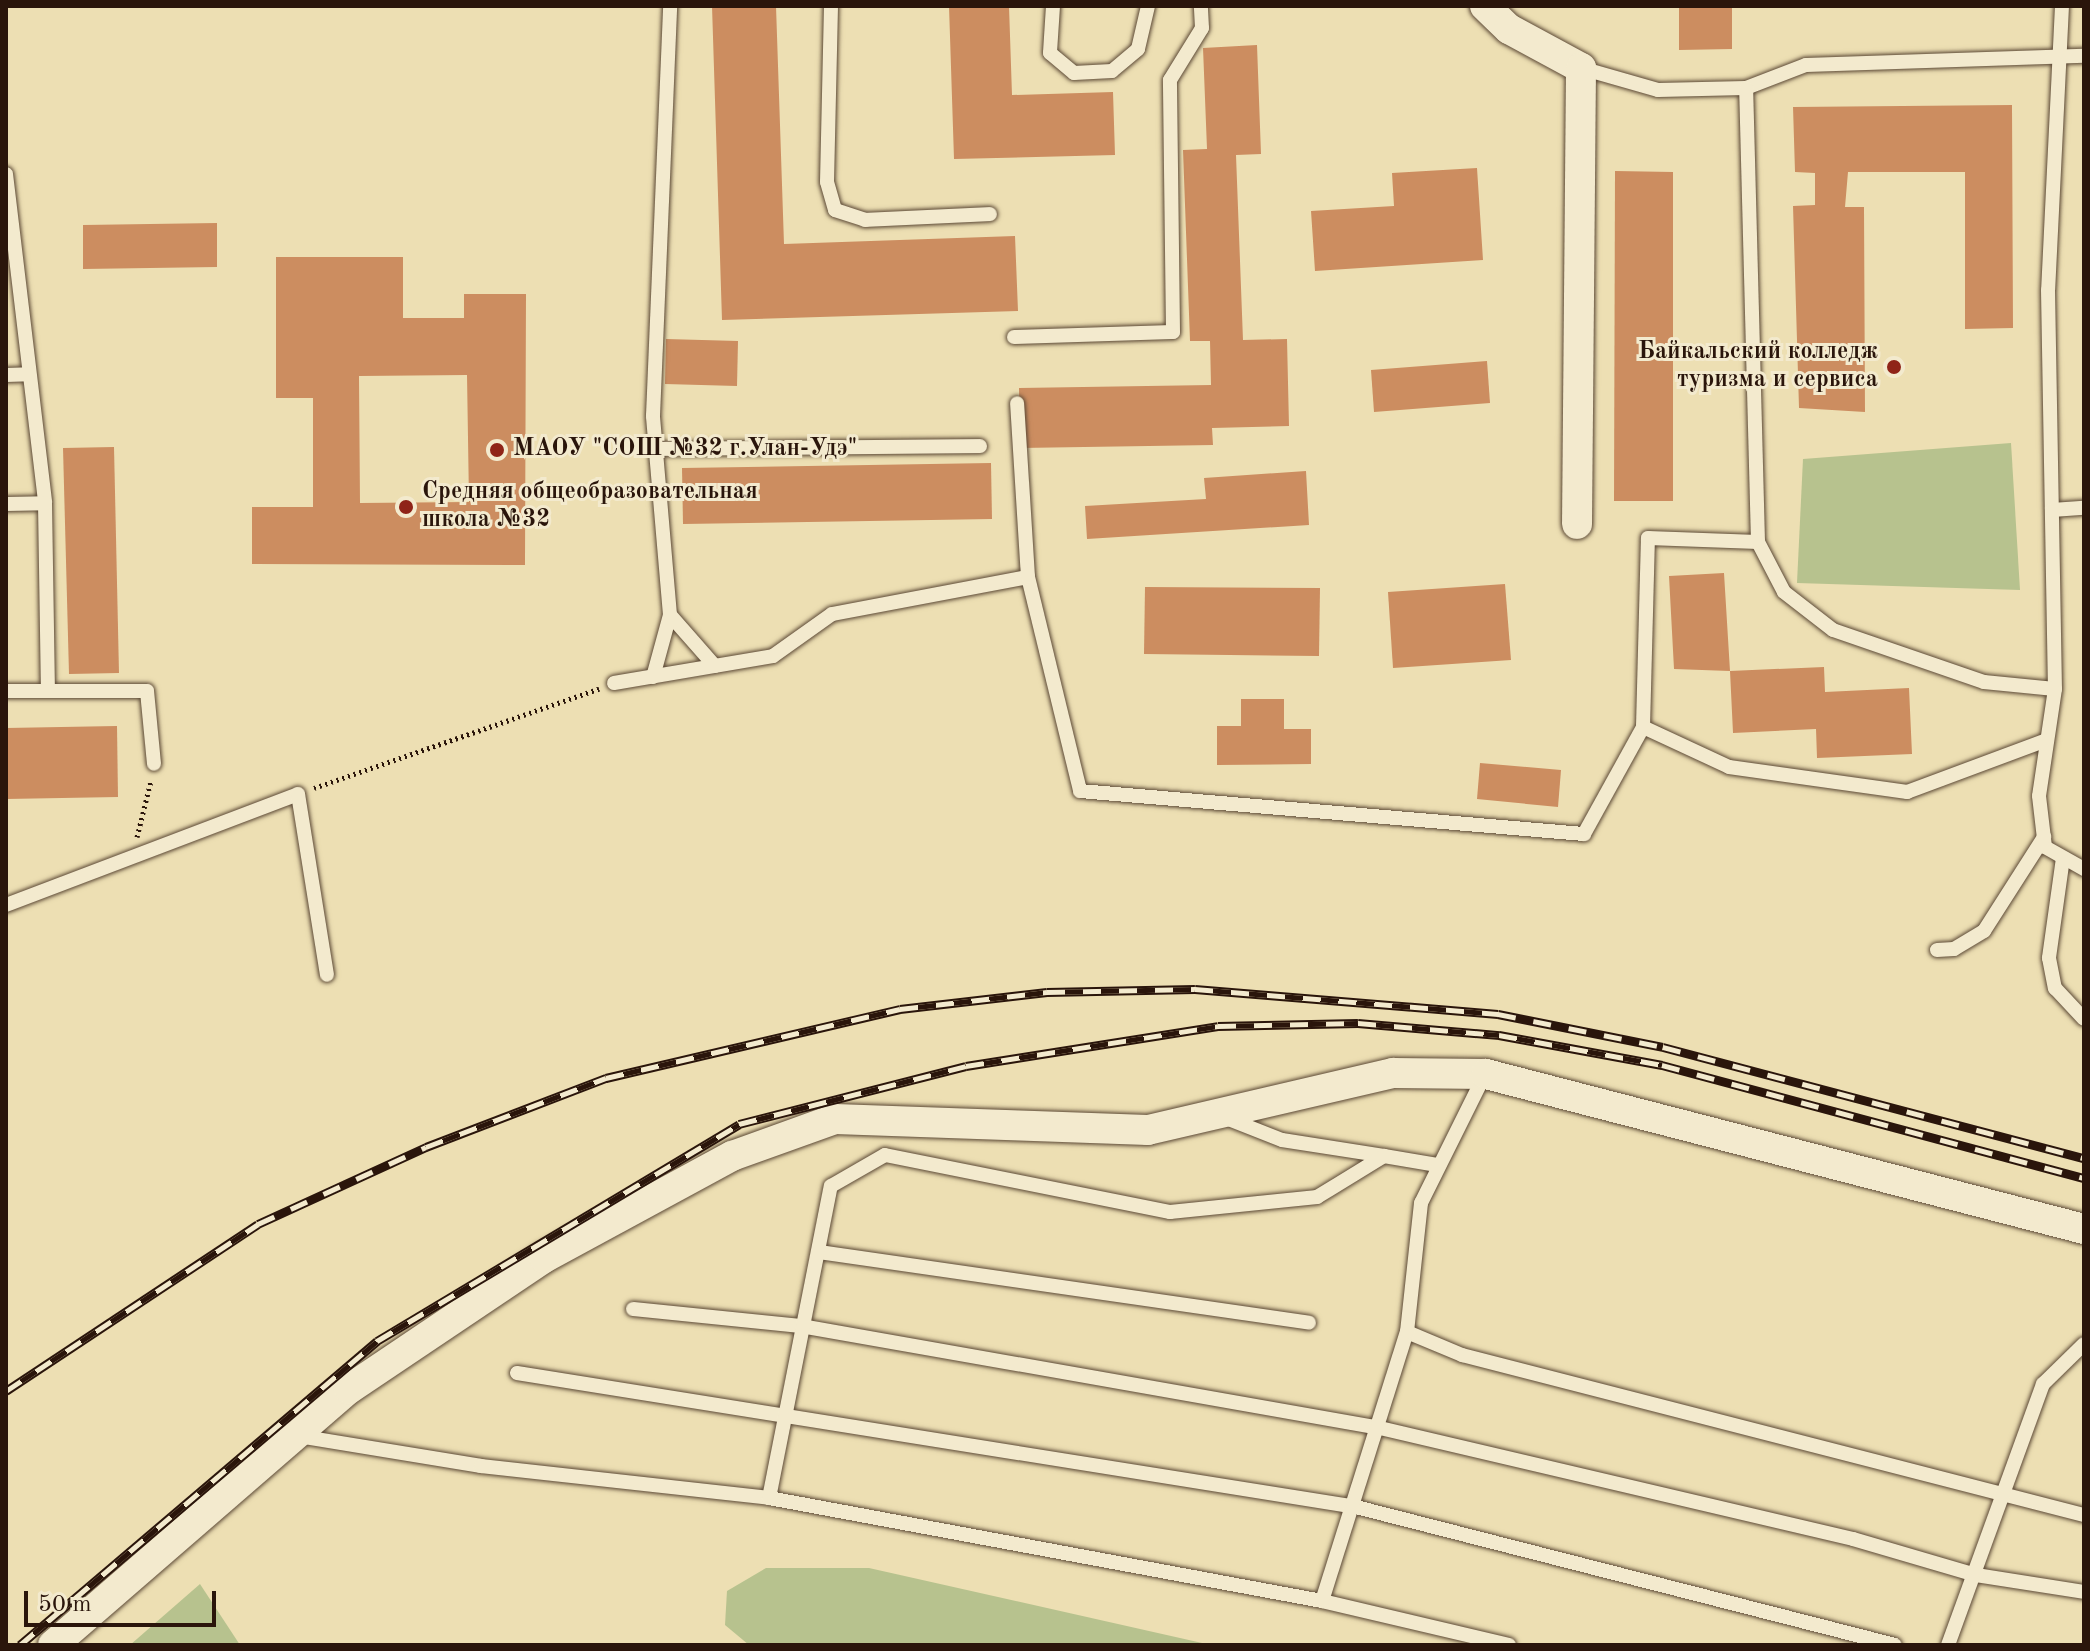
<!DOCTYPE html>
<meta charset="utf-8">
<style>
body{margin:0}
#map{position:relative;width:2090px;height:1651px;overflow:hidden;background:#eddfb3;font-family:"Old Standard TT",serif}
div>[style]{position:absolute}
.green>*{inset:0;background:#b7c28e}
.building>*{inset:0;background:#cc8d60}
.path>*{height:5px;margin-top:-2.5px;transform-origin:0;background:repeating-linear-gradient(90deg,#2a150b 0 2px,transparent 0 6px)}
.roads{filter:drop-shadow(0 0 2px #5b4835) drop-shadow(0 0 2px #5b4835)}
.lane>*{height:14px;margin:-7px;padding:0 7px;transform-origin:7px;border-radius:7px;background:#f3eace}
.street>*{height:30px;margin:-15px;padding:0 15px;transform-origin:15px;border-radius:15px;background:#f3eace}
.rail>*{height:9px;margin-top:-4.5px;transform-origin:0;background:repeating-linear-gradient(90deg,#f3eace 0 18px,#2a150b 0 36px);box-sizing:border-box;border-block:2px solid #2a150b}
.dots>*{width:22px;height:22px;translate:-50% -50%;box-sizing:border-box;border:4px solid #f3eace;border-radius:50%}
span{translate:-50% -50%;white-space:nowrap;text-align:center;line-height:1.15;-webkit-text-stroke:6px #f3eace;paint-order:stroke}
.poi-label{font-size:24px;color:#2a150b;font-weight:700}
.right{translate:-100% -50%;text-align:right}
.left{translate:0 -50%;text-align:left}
.frame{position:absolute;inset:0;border:8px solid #2a150b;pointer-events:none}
.scale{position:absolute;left:24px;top:1591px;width:192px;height:36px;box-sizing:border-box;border:4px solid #2a150b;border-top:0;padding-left:10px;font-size:24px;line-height:28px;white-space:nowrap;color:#2a150b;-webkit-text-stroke:6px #f3eace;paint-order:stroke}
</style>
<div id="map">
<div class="green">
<div style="clip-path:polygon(2011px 443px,2020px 590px,1797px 583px,1803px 459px)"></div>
<div style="clip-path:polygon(766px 1568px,869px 1568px,1211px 1645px,749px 1645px,725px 1625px,727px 1591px)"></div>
<div style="clip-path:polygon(200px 1584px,240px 1645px,130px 1645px)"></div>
</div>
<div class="building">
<div style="clip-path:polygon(712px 6px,776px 6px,784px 244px,1015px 236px,1018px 311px,722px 320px)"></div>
<div style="clip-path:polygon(949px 6px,1009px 6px,1012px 95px,1113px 92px,1115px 155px,954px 159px)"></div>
<div style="clip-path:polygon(1679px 6px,1732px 6px,1732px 49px,1679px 50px)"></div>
<div style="clip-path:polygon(1257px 45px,1261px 154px,1236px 155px,1243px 340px,1287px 339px,1289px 426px,1212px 428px,1213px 445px,1020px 448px,1019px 388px,1211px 385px,1210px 341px,1190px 341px,1183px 150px,1207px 149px,1203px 48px)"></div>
<div style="clip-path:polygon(2012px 105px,2013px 328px,1965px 329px,1965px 172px,1848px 172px,1845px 207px,1864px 207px,1865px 412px,1799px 408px,1793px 206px,1815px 205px,1815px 173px,1795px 172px,1793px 107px)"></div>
<div style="clip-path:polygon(1477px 168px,1483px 260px,1315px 271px,1311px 211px,1394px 206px,1392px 173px)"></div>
<div style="clip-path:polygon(1615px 171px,1673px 172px,1673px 501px,1614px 501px)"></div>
<div style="clip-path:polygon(217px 223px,217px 267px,83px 269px,83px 225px)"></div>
<div style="clip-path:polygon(evenodd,276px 257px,403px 257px,403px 318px,464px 318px,464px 294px,526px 294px,525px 565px,252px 564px,252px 507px,313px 507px,313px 398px,276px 398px,276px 257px,467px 375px,469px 502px,360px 503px,359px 376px,467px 375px)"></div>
<div style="clip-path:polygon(666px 339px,738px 341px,737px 386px,665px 384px)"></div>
<div style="clip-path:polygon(1487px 361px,1490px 403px,1374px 412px,1371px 370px)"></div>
<div style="clip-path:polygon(114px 447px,119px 673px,69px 674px,63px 448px)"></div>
<div style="clip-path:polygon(991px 463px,992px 519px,683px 524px,682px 468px)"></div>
<div style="clip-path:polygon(1306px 471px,1309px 525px,1087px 539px,1085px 506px,1206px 499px,1204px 478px)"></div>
<div style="clip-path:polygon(1724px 573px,1730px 671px,1824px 667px,1825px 692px,1909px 688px,1912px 754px,1817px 758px,1816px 729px,1733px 733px,1730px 671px,1674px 669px,1669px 576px)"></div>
<div style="clip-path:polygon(1505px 584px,1511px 660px,1393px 668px,1388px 592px)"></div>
<div style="clip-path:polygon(1145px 587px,1320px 588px,1319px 656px,1144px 654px)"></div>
<div style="clip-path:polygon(1241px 699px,1284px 699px,1284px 729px,1311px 729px,1311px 764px,1217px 765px,1217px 726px,1241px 726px)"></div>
<div style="clip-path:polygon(117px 726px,118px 797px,6px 799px,6px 728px)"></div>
<div style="clip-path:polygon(1480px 763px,1561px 770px,1558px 807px,1477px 799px)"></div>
</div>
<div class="path">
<div style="left:314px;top:788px;width:302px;rotate:-19.2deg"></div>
<div style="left:137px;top:837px;width:58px;rotate:-76deg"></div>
</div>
<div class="roads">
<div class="lane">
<div style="left:831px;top:6px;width:176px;rotate:91.3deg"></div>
<div style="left:827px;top:182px;width:29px;rotate:74deg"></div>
<div style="left:835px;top:210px;width:32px;rotate:18deg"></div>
<div style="left:865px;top:220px;width:125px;rotate:-2.7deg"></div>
<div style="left:1053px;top:6px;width:47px;rotate:93.7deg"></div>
<div style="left:1050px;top:53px;width:31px;rotate:40deg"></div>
<div style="left:1074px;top:73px;width:38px;rotate:-3deg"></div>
<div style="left:1112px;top:71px;width:34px;rotate:-40deg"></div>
<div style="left:1138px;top:49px;width:44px;rotate:-76.9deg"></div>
<div style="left:2062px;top:6px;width:284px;rotate:92.8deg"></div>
<div style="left:2048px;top:290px;width:399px;rotate:89deg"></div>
<div style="left:2055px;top:689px;width:108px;rotate:98.5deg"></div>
<div style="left:2039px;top:796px;width:51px;rotate:83.3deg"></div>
<div style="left:2045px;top:847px;width:45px;rotate:29.4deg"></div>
<div style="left:1581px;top:68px;width:80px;rotate:15.9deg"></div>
<div style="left:1658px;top:90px;width:88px;rotate:-1.3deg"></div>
<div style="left:1746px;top:88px;width:64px;rotate:-21deg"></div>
<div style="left:1806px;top:65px;width:278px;rotate:-1.9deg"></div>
<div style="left:6px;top:174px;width:331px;rotate:83.2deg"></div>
<div style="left:45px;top:503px;width:188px;rotate:89.1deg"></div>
<div style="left:1014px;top:337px;width:159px;rotate:-1.8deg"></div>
<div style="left:1173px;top:332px;width:252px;rotate:-90.7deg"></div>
<div style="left:1170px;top:80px;width:61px;rotate:-58.4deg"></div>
<div style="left:1202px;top:28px;width:22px;rotate:-93deg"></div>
<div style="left:6px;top:375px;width:23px;rotate:-2deg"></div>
<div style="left:656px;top:449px;width:324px;rotate:-0.5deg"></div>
<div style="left:6px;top:504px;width:39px;rotate:-1deg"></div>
<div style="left:2052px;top:510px;width:32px;rotate:-4deg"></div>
<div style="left:1758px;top:542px;width:56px;rotate:62.5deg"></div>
<div style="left:1784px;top:592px;width:62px;rotate:37.8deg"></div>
<div style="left:1833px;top:630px;width:160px;rotate:19deg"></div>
<div style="left:1984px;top:682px;width:71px;rotate:5.6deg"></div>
<div style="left:1028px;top:577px;width:220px;rotate:76.3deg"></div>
<div style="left:1080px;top:791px;width:506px;rotate:4.88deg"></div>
<div style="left:1584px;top:834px;width:122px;rotate:-61.1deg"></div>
<div style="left:1643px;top:727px;width:189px;rotate:-88.5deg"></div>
<div style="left:1648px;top:538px;width:110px;rotate:2.1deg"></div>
<div style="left:1758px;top:542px;width:454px;rotate:-91.5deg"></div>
<div style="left:670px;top:615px;width:68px;rotate:48.6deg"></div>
<div style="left:653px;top:677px;width:64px;rotate:-74.7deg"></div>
<div style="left:670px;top:615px;width:200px;rotate:-94.9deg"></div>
<div style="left:653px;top:416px;width:410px;rotate:-87.6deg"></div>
<div style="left:614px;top:683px;width:161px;rotate:-9.6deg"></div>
<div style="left:773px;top:656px;width:72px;rotate:-35.4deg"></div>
<div style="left:832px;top:614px;width:199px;rotate:-10.7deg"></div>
<div style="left:1028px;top:577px;width:174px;rotate:-93.6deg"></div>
<div style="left:6px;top:691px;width:141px"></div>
<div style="left:147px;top:691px;width:73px;rotate:84.5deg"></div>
<div style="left:1643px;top:727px;width:95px;rotate:24.9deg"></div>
<div style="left:1729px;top:767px;width:180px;rotate:8deg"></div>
<div style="left:1907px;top:792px;width:149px;rotate:-20.4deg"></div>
<div style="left:2063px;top:858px;width:101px;rotate:98deg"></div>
<div style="left:2049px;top:958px;width:31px;rotate:79deg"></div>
<div style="left:2055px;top:988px;width:42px;rotate:46.9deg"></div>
<div style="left:6px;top:905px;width:312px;rotate:-20.8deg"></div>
<div style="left:298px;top:794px;width:183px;rotate:80.9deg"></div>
<div style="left:1937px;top:950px;width:17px;rotate:-3deg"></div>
<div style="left:1954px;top:949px;width:35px;rotate:-31deg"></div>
<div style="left:1984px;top:931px;width:112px;rotate:-57.4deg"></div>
<div style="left:1226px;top:1118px;width:60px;rotate:21.4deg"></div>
<div style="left:1282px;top:1140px;width:103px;rotate:8.9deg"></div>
<div style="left:819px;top:1252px;width:495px;rotate:8.2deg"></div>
<div style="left:633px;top:1309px;width:169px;rotate:5.8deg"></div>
<div style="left:801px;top:1326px;width:588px;rotate:9.99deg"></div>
<div style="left:1380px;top:1428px;width:486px;rotate:13.2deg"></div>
<div style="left:1853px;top:1539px;width:128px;rotate:16.3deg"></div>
<div style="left:1976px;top:1575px;width:109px;rotate:8.9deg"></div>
<div style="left:1407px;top:1332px;width:60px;rotate:22.7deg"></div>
<div style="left:1462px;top:1355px;width:642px;rotate:14.43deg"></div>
<div style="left:517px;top:1373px;width:850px;rotate:9.07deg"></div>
<div style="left:1356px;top:1507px;width:556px;rotate:14.36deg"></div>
<div style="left:298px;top:1436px;width:185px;rotate:9.3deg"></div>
<div style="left:481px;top:1466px;width:290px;rotate:6.3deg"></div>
<div style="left:769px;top:1498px;width:563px;rotate:10.55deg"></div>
<div style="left:1322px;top:1601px;width:192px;rotate:13.2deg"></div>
<div style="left:769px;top:1498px;width:318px;rotate:-78.8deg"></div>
<div style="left:831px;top:1186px;width:62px;rotate:-29.9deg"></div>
<div style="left:885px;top:1155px;width:291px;rotate:11.3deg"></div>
<div style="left:1170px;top:1212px;width:148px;rotate:-5.8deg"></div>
<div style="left:1317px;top:1197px;width:79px;rotate:-31.5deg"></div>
<div style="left:1384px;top:1156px;width:54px;rotate:9.6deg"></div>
<div style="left:1322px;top:1601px;width:282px;rotate:-72.5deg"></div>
<div style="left:1407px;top:1332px;width:130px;rotate:-83.8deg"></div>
<div style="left:1421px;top:1203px;width:144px;rotate:-63.6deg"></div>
<div style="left:1948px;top:1645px;width:278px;rotate:-70deg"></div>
<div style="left:2043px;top:1384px;width:57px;rotate:-44.3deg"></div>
</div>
<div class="street">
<div style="left:1485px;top:6px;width:33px;rotate:44deg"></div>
<div style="left:1509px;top:29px;width:82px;rotate:28.4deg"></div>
<div style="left:1581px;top:68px;width:456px;rotate:90.5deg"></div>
<div style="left:53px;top:1645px;width:391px;rotate:-40.9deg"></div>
<div style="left:349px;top:1389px;width:235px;rotate:-33.9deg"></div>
<div style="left:544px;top:1258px;width:214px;rotate:-28.5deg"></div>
<div style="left:732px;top:1156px;width:109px;rotate:-19.8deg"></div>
<div style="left:835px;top:1119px;width:313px;rotate:2deg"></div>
<div style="left:1148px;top:1130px;width:252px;rotate:-13.1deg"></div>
<div style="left:1393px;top:1073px;width:93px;rotate:0.6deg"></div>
<div style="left:1486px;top:1074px;width:618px;rotate:14.53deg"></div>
</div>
</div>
<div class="rail">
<div style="left:6px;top:1391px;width:302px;rotate:-33.5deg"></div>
<div style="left:258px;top:1224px;width:185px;rotate:-24.6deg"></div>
<div style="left:426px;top:1147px;width:193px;rotate:-21deg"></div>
<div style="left:606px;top:1078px;width:302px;rotate:-13.2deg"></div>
<div style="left:900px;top:1009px;width:148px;rotate:-6.6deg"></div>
<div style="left:1047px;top:992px;width:148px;rotate:-1.2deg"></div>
<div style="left:1195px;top:989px;width:304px;rotate:4.7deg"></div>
<div style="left:1498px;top:1014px;width:168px;rotate:11.3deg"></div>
<div style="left:1663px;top:1047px;width:435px;rotate:14.8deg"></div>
<div style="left:20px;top:1645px;width:469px;rotate:-40.4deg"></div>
<div style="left:377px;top:1341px;width:422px;rotate:-30.9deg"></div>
<div style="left:739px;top:1124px;width:234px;rotate:-14.3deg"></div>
<div style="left:966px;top:1066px;width:255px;rotate:-9deg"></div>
<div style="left:1218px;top:1026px;width:140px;rotate:-1.2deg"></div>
<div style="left:1358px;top:1023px;width:142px;rotate:4.9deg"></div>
<div style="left:1499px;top:1035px;width:166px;rotate:10.4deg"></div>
<div style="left:1662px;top:1065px;width:437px;rotate:15deg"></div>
</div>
<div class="dots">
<div style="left:1894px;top:367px;background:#8f2418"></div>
<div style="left:497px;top:450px;background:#8f2418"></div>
<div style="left:406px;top:507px;background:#8f2418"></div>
</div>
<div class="poi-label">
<span class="right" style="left:1878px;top:367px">Байкальский колледж<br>туризма и сервиса</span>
<span class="left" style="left:513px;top:450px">МАОУ "СОШ №32 г.Улан-Удэ"</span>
<span class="left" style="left:422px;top:507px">Средняя общеобразовательная<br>школа №32</span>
</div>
<div class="frame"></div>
<div class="scale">50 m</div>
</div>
